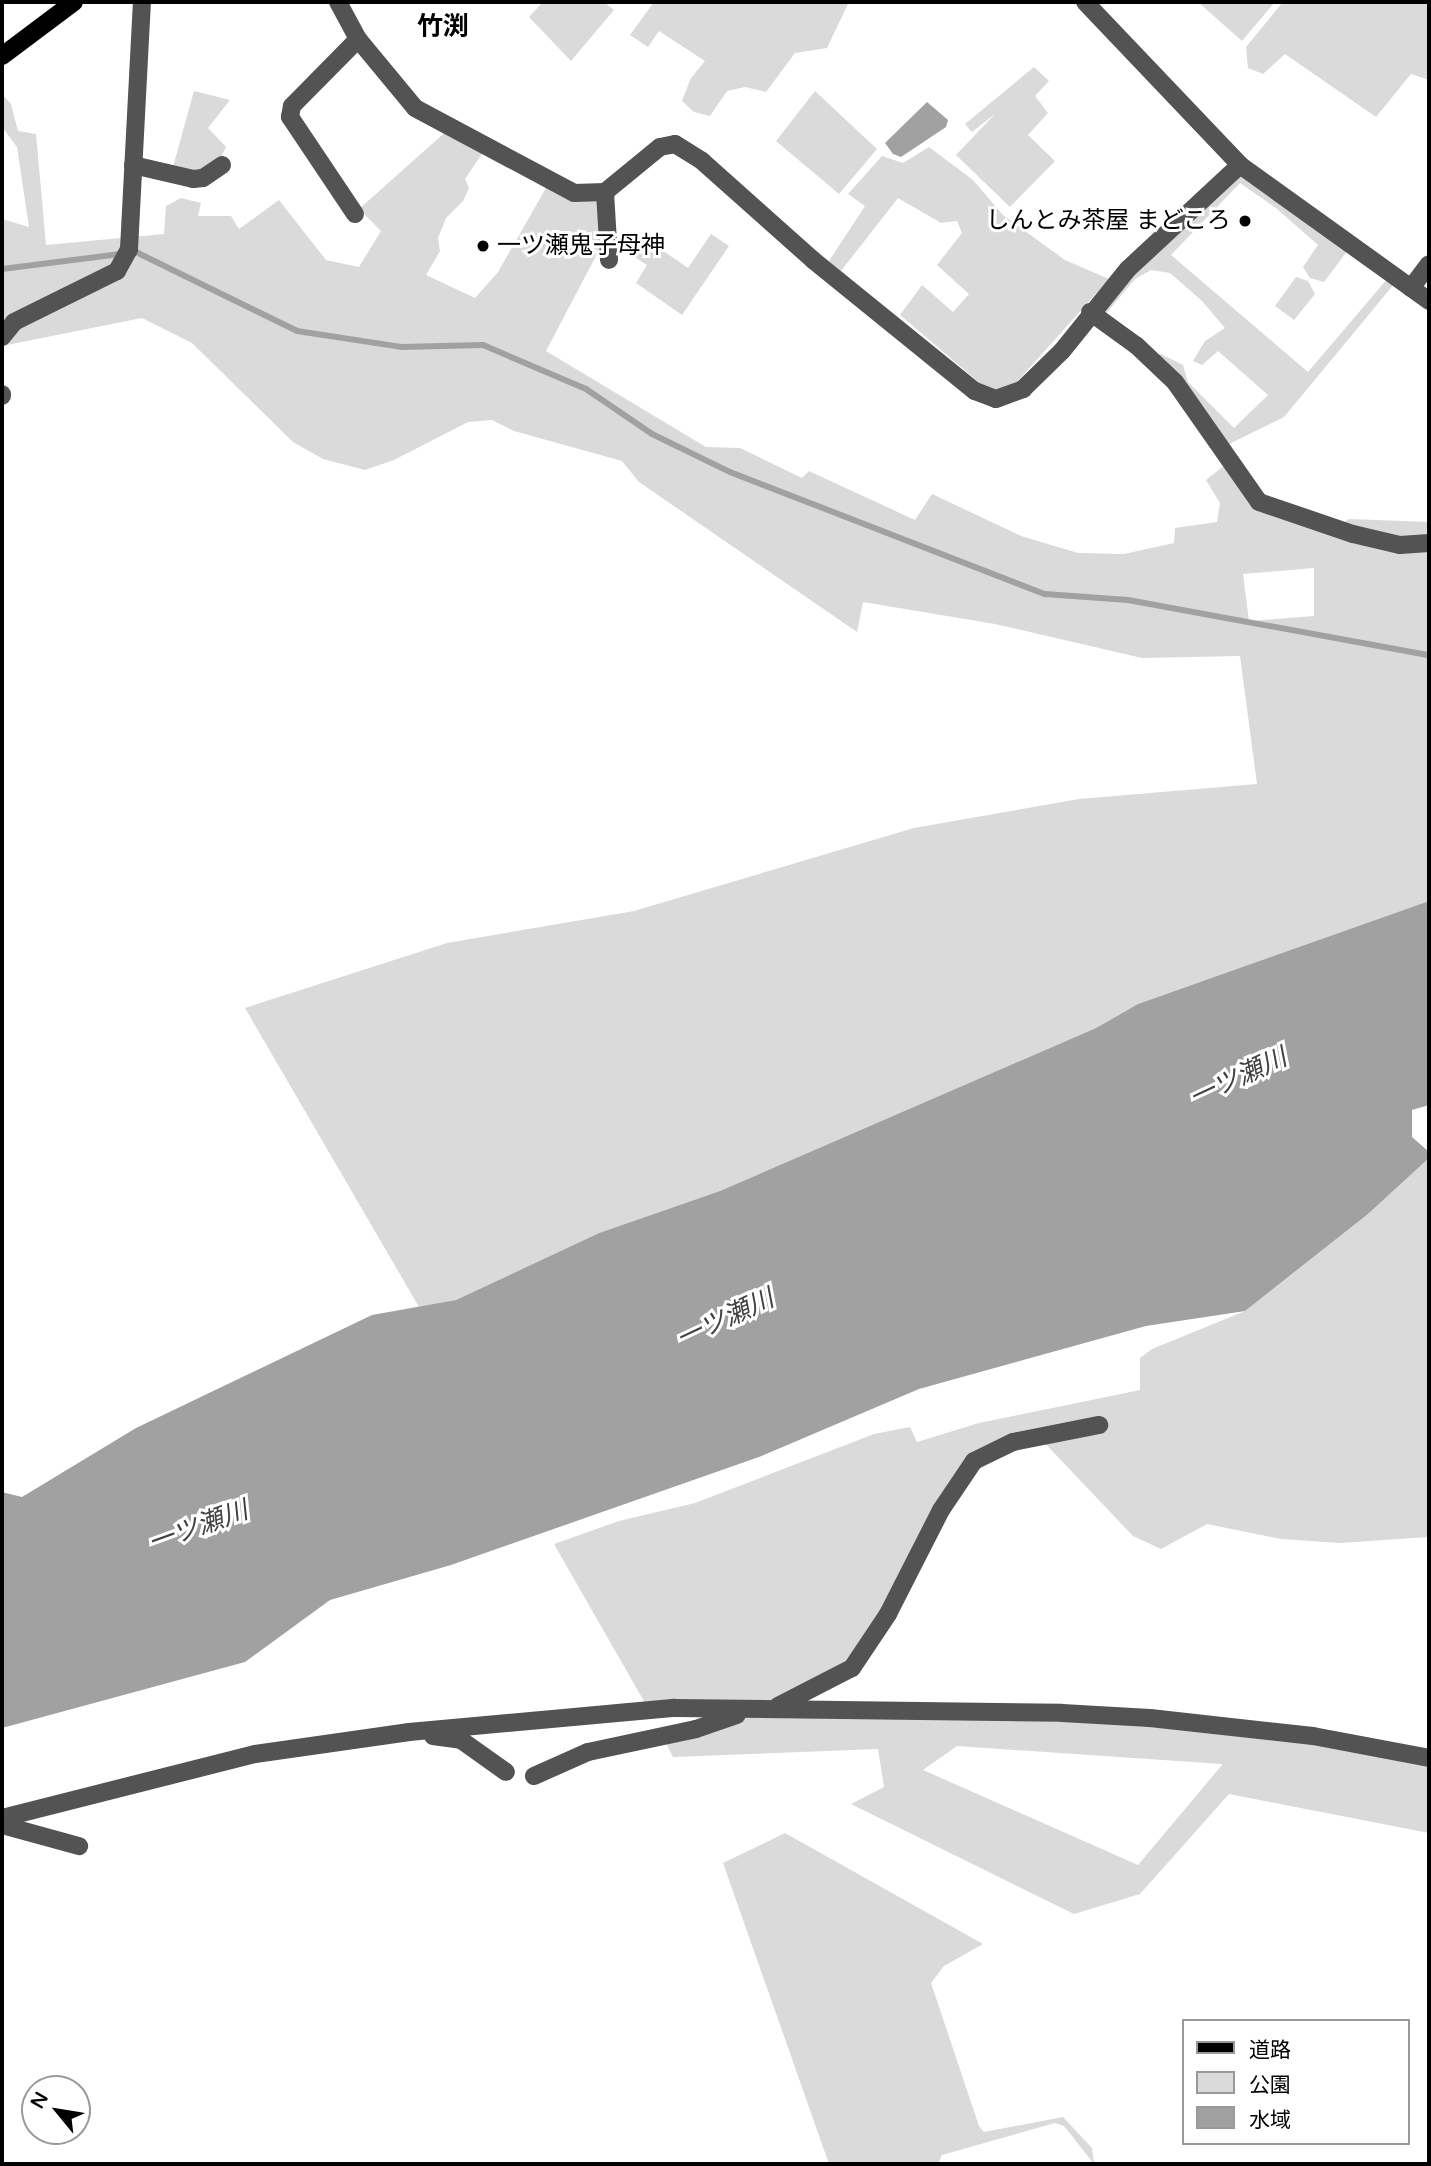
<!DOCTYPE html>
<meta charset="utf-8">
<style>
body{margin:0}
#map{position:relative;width:1431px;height:2166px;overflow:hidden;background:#fff;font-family:"Varela Round","Noto Sans JP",sans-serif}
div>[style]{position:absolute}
.green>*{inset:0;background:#dadada}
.water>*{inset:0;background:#a1a1a1}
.stream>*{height:6px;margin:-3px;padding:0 3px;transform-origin:3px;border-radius:3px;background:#a1a1a1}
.minor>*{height:18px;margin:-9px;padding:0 9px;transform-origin:9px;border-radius:9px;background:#535353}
.major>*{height:18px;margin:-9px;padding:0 9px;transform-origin:9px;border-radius:9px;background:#000}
.dots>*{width:19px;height:19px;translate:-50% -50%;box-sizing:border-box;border:4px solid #fff;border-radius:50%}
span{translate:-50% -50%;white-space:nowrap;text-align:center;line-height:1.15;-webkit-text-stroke:6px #fff;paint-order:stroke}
.poi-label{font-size:24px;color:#000}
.right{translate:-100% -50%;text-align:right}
.left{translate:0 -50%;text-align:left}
.neighbourhood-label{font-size:26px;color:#000;font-weight:700}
.water-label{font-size:26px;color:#424242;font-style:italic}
.frame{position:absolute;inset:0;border:4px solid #000;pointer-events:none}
.legend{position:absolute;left:1182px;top:2019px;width:228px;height:126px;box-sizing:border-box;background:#fff;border:2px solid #999;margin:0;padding:9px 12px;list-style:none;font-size:21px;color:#000}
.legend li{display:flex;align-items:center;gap:14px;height:35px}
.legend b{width:35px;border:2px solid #999}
.north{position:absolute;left:21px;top:2075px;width:70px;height:70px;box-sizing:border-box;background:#fff;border:2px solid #999;border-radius:50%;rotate:300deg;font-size:19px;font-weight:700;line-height:28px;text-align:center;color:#000}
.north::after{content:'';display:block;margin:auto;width:24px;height:32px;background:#000;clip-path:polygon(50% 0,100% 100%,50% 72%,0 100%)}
</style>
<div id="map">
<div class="green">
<div style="clip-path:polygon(543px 2px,604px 2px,614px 10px,571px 61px,529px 17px)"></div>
<div style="clip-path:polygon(654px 2px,849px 2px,827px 48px,795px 53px,766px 92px,745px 87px,727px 91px,710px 116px,694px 112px,682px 101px,691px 78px,705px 61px,659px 31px,648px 47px,630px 35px)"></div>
<div style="clip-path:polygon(1198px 2px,1275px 2px,1242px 41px)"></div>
<div style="clip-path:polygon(1283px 2px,1429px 2px,1429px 80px,1411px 74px,1376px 117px,1285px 54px,1263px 74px,1248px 68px,1246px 47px)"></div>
<div style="clip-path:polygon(1034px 67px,1049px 81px,1035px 96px,1048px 113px,1028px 135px,1055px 161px,1010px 207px,956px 155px,995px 114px,972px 132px,965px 124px)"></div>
<div style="clip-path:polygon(194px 91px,230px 100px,208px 128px,226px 147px,213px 173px,171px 174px)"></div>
<div style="clip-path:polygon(815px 91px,877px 149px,839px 194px,776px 141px)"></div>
<div style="clip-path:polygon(evenodd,2px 94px,11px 104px,18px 131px,36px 134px,46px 245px,164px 234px,166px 206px,181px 198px,201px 203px,198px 216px,231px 216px,239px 229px,279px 200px,326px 260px,359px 267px,381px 231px,359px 209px,450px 128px,486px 148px,465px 179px,469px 188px,463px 201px,446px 218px,438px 238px,440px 251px,426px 275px,475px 298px,498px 272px,550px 181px,605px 192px,608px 233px,546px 351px,706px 447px,740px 448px,802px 478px,809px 471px,915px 520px,932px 494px,1021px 536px,1078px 553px,1124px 554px,1174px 543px,1175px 528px,1217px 522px,1220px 503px,1206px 480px,1230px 461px,1259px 502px,1336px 528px,1349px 519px,1429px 522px,1429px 901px,1138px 1004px,1096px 1028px,720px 1191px,599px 1233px,456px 1300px,419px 1307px,245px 1008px,447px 943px,634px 911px,914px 828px,1079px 799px,1257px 784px,1240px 656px,1142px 658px,995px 624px,863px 602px,857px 632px,639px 482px,622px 461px,514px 431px,492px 420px,468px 422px,394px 460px,365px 470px,323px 459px,293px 442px,192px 343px,142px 318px,2px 346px,2px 219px,29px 227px,17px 147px,2px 127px,2px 94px,1314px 568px,1314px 616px,1249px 621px,1243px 574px,1314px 568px)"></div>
<div style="clip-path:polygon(929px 147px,973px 180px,1003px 215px,1065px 260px,1109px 279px,1016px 383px,998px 390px,981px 384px,900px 315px,922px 285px,953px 312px,969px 294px,937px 265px,962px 233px,957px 221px,941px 223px,898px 198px,841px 271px,829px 261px,865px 206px,848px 194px,882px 156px,903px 163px)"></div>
<div style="clip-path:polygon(1241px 170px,1348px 250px,1324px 282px,1310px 278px,1303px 267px,1318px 245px,1276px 208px,1240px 183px,1171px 255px,1308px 372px,1388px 278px,1395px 283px,1284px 417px,1221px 448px,1153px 358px,1161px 354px,1183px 365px,1188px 382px,1234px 428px,1268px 395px,1218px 351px,1202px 365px,1193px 361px,1205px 341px,1225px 328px,1202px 301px,1170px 273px,1151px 270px,1135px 279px,1104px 316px,1095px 306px)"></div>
<div style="clip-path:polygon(711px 234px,729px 246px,682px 315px,636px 283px,647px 265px,624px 250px,632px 239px,655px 254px,659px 248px,688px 268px)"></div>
<div style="clip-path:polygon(1296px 277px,1308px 281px,1315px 294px,1294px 320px,1275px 306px)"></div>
<div style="clip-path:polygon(evenodd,1429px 1158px,1429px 1537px,1340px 1543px,1281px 1539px,1207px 1524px,1161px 1549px,1133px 1536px,1039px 1437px,974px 1461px,852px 1668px,773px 1708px,1062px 1713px,1429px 1758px,1429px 1833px,1229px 1794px,1140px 1894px,1074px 1914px,851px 1804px,884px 1787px,878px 1749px,673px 1757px,662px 1736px,745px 1713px,649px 1710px,554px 1544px,619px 1521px,695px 1503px,874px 1434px,910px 1427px,917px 1442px,979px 1423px,1140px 1390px,1140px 1358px,1152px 1349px,1245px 1311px,1368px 1214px,1429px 1158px,957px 1746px,1222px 1764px,1222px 1765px,1138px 1865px,923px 1770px,957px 1746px)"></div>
<div style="clip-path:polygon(785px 1833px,983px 1944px,944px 1966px,931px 1983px,979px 2126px,984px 2132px,1063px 2117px,1092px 2148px,1094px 2164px,1064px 2126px,1055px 2123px,942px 2155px,938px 2164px,829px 2164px,723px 1863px)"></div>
</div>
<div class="water">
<div style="clip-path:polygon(927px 102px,948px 120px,946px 127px,901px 157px,893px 154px,885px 143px)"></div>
<div style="clip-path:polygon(1429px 901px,1429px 1105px,1412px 1110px,1412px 1137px,1429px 1152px,1429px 1158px,1368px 1214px,1245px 1311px,1146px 1326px,919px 1389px,759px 1457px,451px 1565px,330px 1600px,245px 1662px,2px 1728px,2px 1492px,22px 1497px,136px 1428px,372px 1315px,456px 1300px,599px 1233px,720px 1191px,1096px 1028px,1138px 1004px)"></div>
</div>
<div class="stream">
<div style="left:2px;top:269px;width:135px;rotate:-7.2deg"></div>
<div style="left:136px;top:252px;width:179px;rotate:26.1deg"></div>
<div style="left:297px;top:331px;width:105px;rotate:8.7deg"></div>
<div style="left:401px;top:347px;width:82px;rotate:-1.4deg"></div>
<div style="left:483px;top:345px;width:112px;rotate:23.1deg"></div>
<div style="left:586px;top:389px;width:80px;rotate:34.3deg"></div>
<div style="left:652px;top:434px;width:87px;rotate:26deg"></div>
<div style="left:730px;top:472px;width:338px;rotate:21.2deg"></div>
<div style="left:1045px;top:594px;width:83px;rotate:4.1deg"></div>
<div style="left:1128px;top:600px;width:306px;rotate:10.4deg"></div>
</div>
<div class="minor">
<div style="left:338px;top:2px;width:42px;rotate:61.6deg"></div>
<div style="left:358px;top:39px;width:89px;rotate:50.4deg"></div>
<div style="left:415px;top:108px;width:180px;rotate:28.1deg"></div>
<div style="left:574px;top:193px;width:31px;rotate:-2deg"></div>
<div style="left:605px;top:192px;width:71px;rotate:-39.3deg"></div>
<div style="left:660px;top:147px;width:15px;rotate:-11deg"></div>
<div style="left:675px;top:144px;width:32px;rotate:32deg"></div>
<div style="left:702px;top:161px;width:149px;rotate:41.7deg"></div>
<div style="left:813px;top:260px;width:208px;rotate:39deg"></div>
<div style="left:975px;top:391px;width:22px;rotate:21deg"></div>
<div style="left:996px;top:399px;width:29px;rotate:-20deg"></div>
<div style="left:1023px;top:389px;width:54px;rotate:-44.3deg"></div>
<div style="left:1062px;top:351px;width:105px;rotate:-51.2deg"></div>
<div style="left:1128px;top:269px;width:153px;rotate:-42.9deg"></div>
<div style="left:1085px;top:2px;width:225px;rotate:46.4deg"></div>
<div style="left:1240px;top:165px;width:233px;rotate:35.7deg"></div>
<div style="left:133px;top:165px;width:62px;rotate:13.1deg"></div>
<div style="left:193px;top:179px;width:10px;rotate:-6deg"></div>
<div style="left:203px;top:178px;width:23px;rotate:-34deg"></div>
<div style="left:605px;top:192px;width:68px;rotate:86.6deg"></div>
<div style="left:355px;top:214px;width:117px;rotate:-123.8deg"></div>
<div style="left:290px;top:117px;width:11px;rotate:-80deg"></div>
<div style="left:292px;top:106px;width:94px;rotate:-45.4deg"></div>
<div style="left:1411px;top:288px;width:30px;rotate:-53deg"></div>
<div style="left:1090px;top:312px;width:58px;rotate:35.9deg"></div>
<div style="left:1137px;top:346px;width:52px;rotate:43.5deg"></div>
<div style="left:1175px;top:382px;width:146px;rotate:55deg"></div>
<div style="left:1259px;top:502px;width:99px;rotate:18.8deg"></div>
<div style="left:1353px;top:534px;width:48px;rotate:13.2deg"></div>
<div style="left:1400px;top:545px;width:29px;rotate:-4deg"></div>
<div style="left:2px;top:337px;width:19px;rotate:-51deg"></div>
<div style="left:14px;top:322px;width:115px;rotate:-26.3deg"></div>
<div style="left:117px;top:271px;width:25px;rotate:-61deg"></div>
<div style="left:129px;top:249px;width:247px;rotate:-87deg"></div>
<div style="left:2px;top:394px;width:2px;rotate:90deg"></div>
<div style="left:778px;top:1706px;width:83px;rotate:-27.2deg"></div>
<div style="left:852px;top:1668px;width:65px;rotate:-56.3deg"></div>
<div style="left:888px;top:1614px;width:117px;rotate:-63deg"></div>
<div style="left:941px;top:1510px;width:59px;rotate:-56deg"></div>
<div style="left:974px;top:1461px;width:43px;rotate:-26deg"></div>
<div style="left:1013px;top:1442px;width:88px;rotate:-11.2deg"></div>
<div style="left:433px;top:1736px;width:28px;rotate:8deg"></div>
<div style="left:461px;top:1740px;width:55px;rotate:35.4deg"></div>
<div style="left:534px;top:1776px;width:59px;rotate:-24deg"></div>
<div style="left:588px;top:1752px;width:110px;rotate:-12deg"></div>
<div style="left:696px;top:1729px;width:43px;rotate:-18.9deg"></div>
<div style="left:2px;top:1818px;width:261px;rotate:-14.2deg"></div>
<div style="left:255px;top:1754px;width:156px;rotate:-8.1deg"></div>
<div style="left:409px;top:1732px;width:267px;rotate:-5.2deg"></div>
<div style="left:675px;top:1708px;width:387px;rotate:0.7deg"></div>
<div style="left:1062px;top:1713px;width:88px;rotate:3.3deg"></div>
<div style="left:1150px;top:1718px;width:164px;rotate:6.3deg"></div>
<div style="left:1313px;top:1736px;width:118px;rotate:10.7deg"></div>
<div style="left:2px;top:1825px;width:80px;rotate:15.3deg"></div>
</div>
<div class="major">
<div style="left:2px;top:56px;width:90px;rotate:-36.9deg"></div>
</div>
<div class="dots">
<div style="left:1245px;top:221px;background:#000"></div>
<div style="left:483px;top:246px;background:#000"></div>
</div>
<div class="poi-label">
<span class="right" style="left:1231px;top:221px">しんとみ茶屋 まどころ</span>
<span class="left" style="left:497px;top:246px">一ツ瀬鬼子母神</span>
</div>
<div class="neighbourhood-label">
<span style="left:443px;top:27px">竹渕</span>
</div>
<div class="water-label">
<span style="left:1238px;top:1078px;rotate:-25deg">一ツ瀬川</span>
<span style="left:725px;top:1319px;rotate:-25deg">一ツ瀬川</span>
<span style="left:198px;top:1527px;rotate:-20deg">一ツ瀬川</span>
</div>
<div class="frame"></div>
<ul class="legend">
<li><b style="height:9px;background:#000"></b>道路</li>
<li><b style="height:19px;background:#dadada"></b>公園</li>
<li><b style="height:19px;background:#a1a1a1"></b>水域</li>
</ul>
<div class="north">N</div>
</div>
